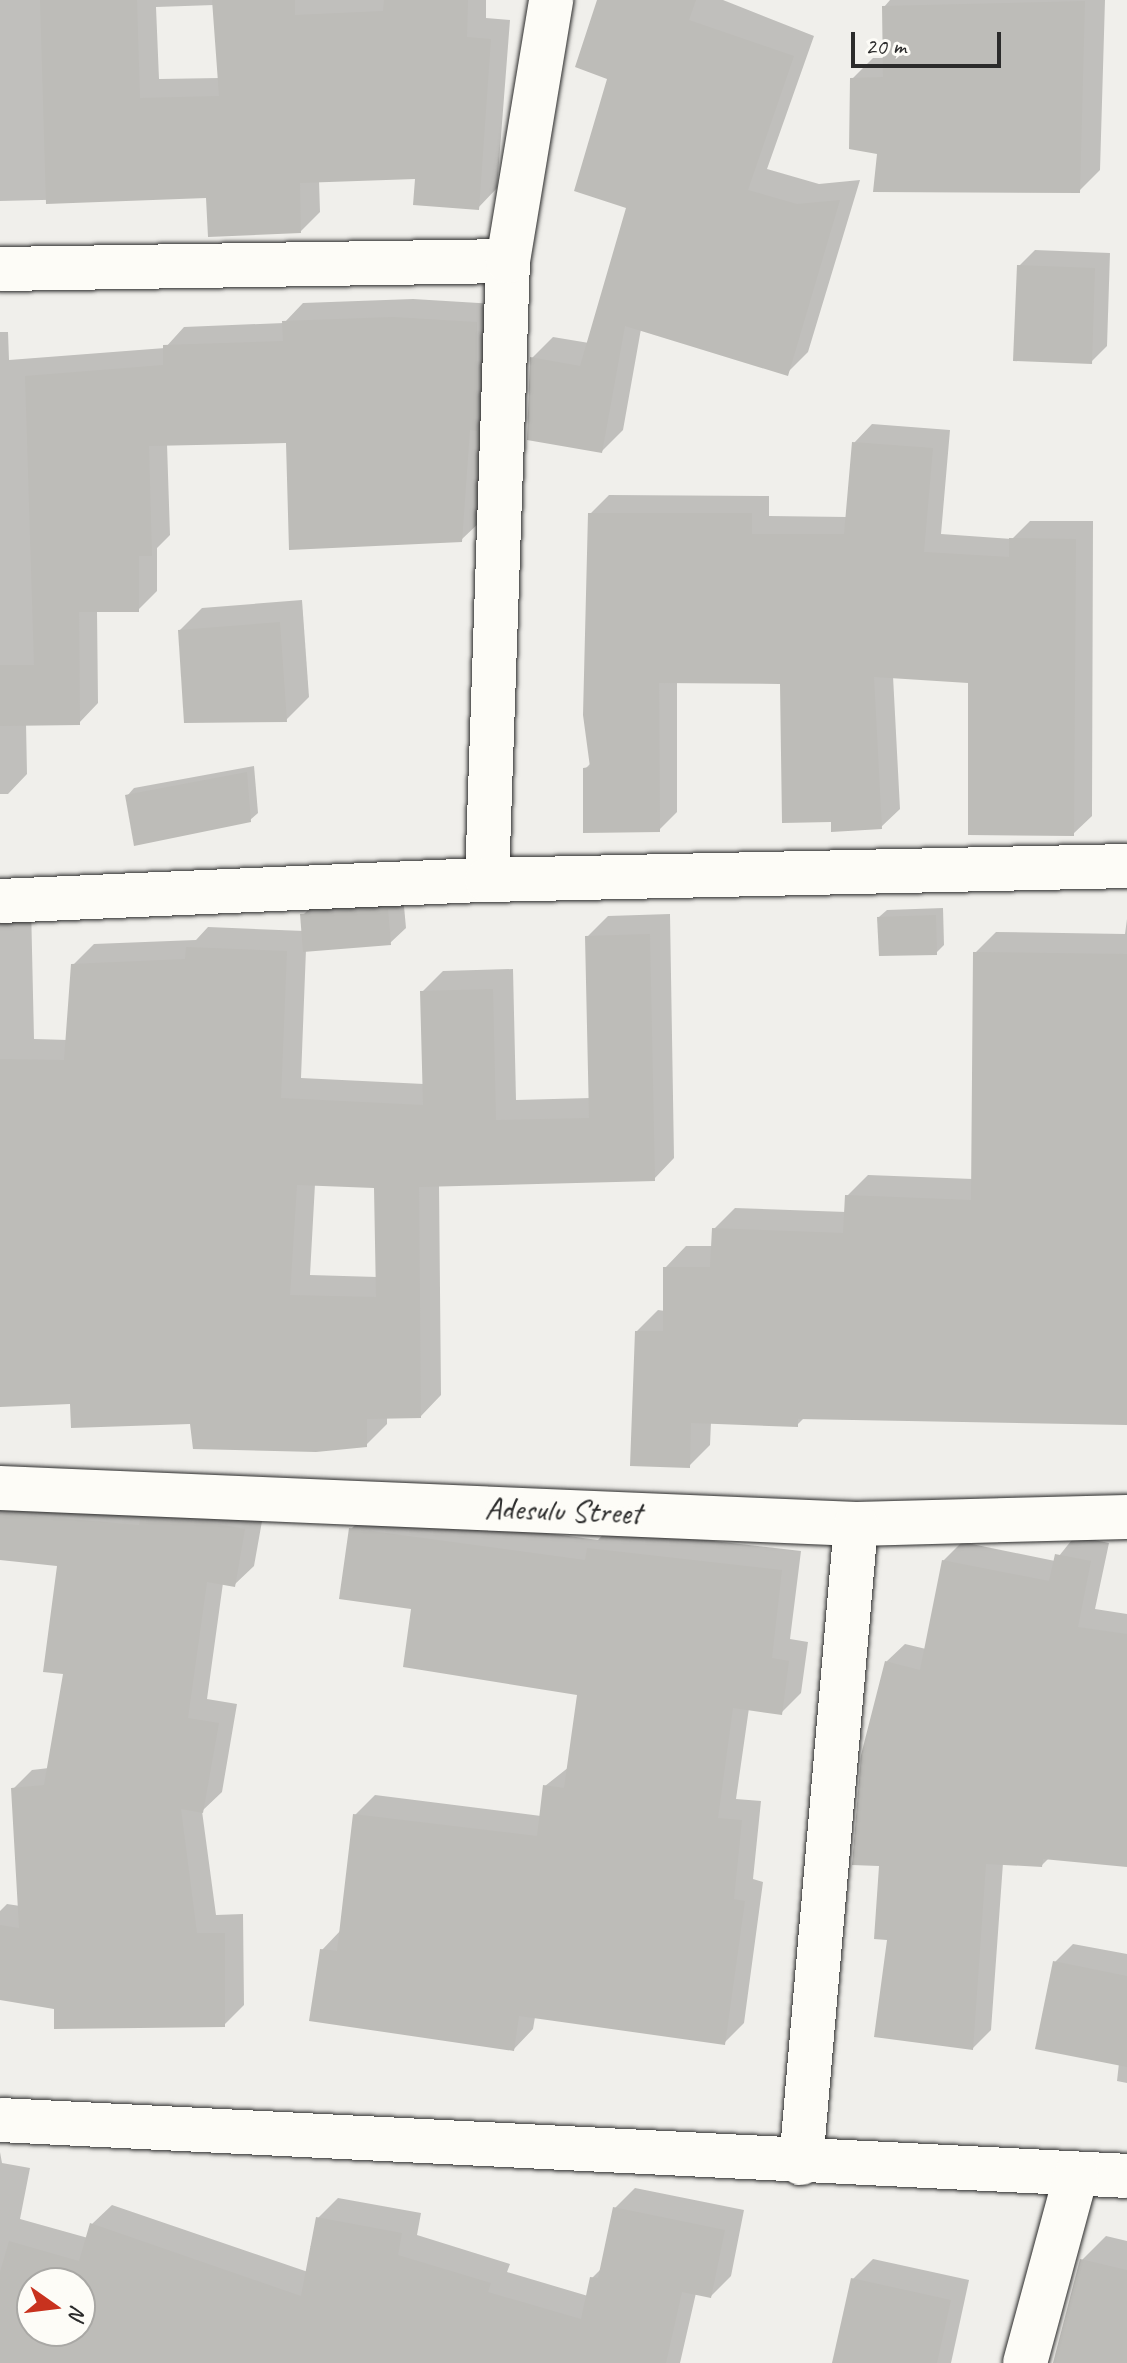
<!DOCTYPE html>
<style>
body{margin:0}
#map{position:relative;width:1127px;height:2363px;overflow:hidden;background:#f0efeb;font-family:Caveat,sans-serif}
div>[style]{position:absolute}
.shadow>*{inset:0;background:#0003}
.building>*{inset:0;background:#bdbcb8}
.roads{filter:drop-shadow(0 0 2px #2b2b2b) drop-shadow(0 0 2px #2b2b2b)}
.street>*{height:44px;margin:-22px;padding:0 22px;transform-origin:22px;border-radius:22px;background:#fdfcf7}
span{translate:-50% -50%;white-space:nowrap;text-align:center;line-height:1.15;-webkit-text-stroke:8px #fdfcf7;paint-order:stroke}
.street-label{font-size:32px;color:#2b2b2b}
.north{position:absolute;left:16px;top:2267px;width:80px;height:80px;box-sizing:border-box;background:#fdfcf7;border:2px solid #a9a8a5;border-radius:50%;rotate:104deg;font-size:22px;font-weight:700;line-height:32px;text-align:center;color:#2b2b2b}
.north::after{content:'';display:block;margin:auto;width:28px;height:36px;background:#c8321e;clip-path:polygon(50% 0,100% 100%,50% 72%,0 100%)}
.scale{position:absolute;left:851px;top:32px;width:150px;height:36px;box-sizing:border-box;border:4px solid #2b2b2b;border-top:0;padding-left:10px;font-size:24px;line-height:28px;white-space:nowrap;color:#2b2b2b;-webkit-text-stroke:6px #fdfcf7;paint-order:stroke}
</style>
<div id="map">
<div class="shadow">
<div style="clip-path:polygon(evenodd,0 0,486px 0,486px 18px,510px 20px,497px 188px,478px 208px,417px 177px,319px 180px,320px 212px,301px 231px,208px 196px,0 201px,0 0,214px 5px,220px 78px,159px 79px,156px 7px,214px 5px)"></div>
<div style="clip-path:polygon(600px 0,723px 0,814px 36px,767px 169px,819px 184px,860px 180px,808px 352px,787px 373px,641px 329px,623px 430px,602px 451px,532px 358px,553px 337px,589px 343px,628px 206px)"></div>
<div style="clip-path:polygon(890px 0,1105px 0,1100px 170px,1079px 191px,879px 153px,852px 79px,873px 58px,885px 58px,884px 7px)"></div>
<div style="clip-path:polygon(1035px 250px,1110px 253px,1107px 346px,1091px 362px,1019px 266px)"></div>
<div style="clip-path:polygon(413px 299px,495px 304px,481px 521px,461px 540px,288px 441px,167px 444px,170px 535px,157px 548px,157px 591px,138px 610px,97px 610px,98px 703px,79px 723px,26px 723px,27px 774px,8px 794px,0 794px,0 332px,8px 332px,9px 360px,165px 348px,184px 327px,284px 323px,303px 303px)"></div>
<div style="clip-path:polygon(872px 424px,950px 430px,941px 534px,1012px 539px,1030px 521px,1093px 521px,1092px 816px,1073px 834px,970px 681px,893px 676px,900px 809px,881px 827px,833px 820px,781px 682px,677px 681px,677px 812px,659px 830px,585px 769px,591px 763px,590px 514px,609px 495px,769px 496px,769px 516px,847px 517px,854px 443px)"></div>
<div style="clip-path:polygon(302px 600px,309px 697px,286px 720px,180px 630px,202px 608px)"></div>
<div style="clip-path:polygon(254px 766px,258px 813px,250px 820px,127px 796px,134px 788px)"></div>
<div style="clip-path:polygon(evenodd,0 894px,31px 905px,34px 1039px,68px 1040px,73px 965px,94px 944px,196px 940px,208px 927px,304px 931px,303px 915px,318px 900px,403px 895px,406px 928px,390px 943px,306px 949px,301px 1078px,424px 1084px,422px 992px,443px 971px,513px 969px,516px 1100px,591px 1098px,587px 937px,608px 916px,670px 914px,674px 1158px,654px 1179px,439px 1184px,441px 1395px,421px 1416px,387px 1417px,387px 1424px,366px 1445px,72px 1402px,0 1405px,0 894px,315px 1184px,376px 1186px,377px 1277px,310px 1275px,315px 1184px)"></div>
<div style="clip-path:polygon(943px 908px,944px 945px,936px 953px,879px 917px,887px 910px)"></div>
<div style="clip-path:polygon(1127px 919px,1127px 1414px,805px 1417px,797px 1425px,711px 1422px,710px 1445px,689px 1466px,637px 1331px,658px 1310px,665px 1311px,665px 1268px,686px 1246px,713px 1246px,714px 1229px,735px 1208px,846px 1212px,847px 1196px,868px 1175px,973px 1179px,975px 953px,996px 932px,1125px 934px)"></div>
<div style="clip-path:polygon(0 1488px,264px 1510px,254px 1566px,234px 1585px,223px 1583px,207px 1699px,237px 1704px,222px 1792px,202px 1811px,216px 1915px,243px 1914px,244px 2005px,224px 2025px,0 1998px,0 1911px,7px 1904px,20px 1906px,13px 1789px,32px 1770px,49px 1768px,66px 1673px,59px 1565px,0 1558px)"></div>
<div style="clip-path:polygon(371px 1509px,598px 1540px,608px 1529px,801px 1551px,790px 1639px,808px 1642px,801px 1693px,781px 1713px,749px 1708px,736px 1799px,761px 1801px,753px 1879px,763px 1882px,744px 2023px,724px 2043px,535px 2017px,533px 2029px,514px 2049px,322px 1950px,341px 1930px,355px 1815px,375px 1795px,541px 1816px,545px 1786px,569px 1767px,579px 1693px,413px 1608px,351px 1529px)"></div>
<div style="clip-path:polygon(1075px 1536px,1109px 1543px,1095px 1609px,1127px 1614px,1127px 1865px,1049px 1858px,1042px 1865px,1003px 1863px,991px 2030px,973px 2048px,889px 1938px,881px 1864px,886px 1662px,905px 1644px,926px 1649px,943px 1561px,962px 1542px,1055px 1561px)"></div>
<div style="clip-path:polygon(1073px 1944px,1127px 1954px,1127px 2083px,1117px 2081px,1119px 2063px,1055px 1962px)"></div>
<div style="clip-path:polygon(0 2152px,2px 2163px,30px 2168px,20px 2219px,88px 2238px,92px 2224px,112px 2205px,308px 2272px,318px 2218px,338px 2198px,421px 2213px,417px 2235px,510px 2264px,507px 2272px,588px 2296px,592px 2278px,602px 2268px,615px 2208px,635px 2188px,744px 2210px,731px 2276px,711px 2296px,696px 2293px,680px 2363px,0 2363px,0 2312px,32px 2307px,32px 2331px,80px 2331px,80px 2283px,32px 2283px,32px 2305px,0 2298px)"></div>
<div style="clip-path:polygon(1106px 2236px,1127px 2241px,1127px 2363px,1055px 2363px,1082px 2260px)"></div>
<div style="clip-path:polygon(873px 2259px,969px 2280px,951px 2363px,834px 2363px,853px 2279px)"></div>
</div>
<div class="building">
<div style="clip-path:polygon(40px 0,137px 0,140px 98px,219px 96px,212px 0,295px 0,295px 15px,383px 11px,384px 0,468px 0,467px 37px,491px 39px,479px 210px,413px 205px,415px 179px,300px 183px,301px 233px,208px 237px,206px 198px,46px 204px)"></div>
<div style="clip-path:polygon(597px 0,696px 0,689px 20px,794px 56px,748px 190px,797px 204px,840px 200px,788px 376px,625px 326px,602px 453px,527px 440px,530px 357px,580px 366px,626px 208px,574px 191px,607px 79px,575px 67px)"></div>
<div style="clip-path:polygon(1085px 1px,1080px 193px,873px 192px,877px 154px,849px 149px,850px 78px,883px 77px,882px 6px)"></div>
<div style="clip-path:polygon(1017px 265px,1095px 268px,1092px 364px,1013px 361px)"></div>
<div style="clip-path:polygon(393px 317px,477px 322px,477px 431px,470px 430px,462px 542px,289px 550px,286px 443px,149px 446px,152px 556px,139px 556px,139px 612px,79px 612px,80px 725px,0 726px,0 665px,34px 665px,25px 376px,163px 365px,163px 345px,283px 341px,282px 321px)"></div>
<div style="clip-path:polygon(852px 442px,933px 448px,924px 552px,1009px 557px,1009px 538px,1076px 539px,1074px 836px,968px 835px,968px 683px,874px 677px,882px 829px,831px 832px,831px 822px,782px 823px,780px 684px,659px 683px,660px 832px,583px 833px,583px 768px,590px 767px,583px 715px,588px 513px,752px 513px,752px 534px,844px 534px)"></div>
<div style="clip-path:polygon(280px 622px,287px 722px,184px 723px,178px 630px)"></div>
<div style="clip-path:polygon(247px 772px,251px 822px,134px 846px,125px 795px)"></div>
<div style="clip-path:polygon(388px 909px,391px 945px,303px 952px,300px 914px)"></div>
<div style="clip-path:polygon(936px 915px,937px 955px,879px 956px,877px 917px)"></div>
<div style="clip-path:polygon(evenodd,650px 934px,655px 1181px,419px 1187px,421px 1418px,367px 1419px,367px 1447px,316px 1452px,193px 1449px,190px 1424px,71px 1428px,70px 1404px,0 1407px,0 1059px,64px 1060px,71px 964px,185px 959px,186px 947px,287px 951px,281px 1098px,423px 1105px,420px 991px,493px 989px,496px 1120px,589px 1118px,585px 936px,650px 934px,297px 1185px,374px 1188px,376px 1297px,290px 1295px,297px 1185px)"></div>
<div style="clip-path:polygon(973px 952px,1127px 954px,1127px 1425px,798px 1419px,798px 1427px,691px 1423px,690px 1468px,630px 1466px,635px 1331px,663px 1331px,663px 1267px,710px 1267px,712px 1228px,843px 1233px,845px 1195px,971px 1200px)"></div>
<div style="clip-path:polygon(0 1513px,139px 1525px,140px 1519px,207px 1522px,245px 1529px,235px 1587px,207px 1582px,188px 1718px,219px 1723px,203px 1813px,181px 1809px,197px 1933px,225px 1933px,225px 2027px,54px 2029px,54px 2009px,0 2000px,0 1925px,19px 1928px,11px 1788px,44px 1785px,63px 1674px,43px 1672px,57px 1566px,0 1560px)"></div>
<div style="clip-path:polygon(349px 1528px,585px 1560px,587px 1548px,782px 1570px,772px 1658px,789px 1661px,782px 1715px,733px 1708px,718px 1818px,742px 1820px,734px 1899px,745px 1901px,725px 2045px,519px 2016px,514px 2051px,309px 2021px,320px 1949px,337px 1951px,353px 1814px,537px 1836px,543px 1785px,564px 1788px,577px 1695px,403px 1667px,411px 1609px,339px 1599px)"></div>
<div style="clip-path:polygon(1055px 1554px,1091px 1561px,1078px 1627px,1127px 1634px,1127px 1867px,1043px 1859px,1042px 1867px,986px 1864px,973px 2050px,874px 2037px,887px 1940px,874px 1939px,879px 1866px,852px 1865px,861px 1755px,885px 1661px,920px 1670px,942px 1560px,1049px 1581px)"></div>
<div style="clip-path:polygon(1053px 1961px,1127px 1976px,1127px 2067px,1035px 2049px)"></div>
<div style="clip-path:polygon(evenodd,613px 2207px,725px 2230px,711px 2298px,682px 2292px,666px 2363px,0 2363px,0 2272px,9px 2241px,79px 2261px,90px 2223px,301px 2296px,316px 2217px,402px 2233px,398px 2255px,491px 2283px,488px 2292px,581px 2319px,590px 2277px,598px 2278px,613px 2207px,32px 2283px,80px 2283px,80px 2331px,32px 2331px,32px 2283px)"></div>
<div style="clip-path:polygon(1080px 2259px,1127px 2270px,1127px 2363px,1053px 2363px)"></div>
<div style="clip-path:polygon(851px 2278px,951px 2300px,937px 2363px,832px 2363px)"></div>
</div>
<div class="roads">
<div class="street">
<div style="left:0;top:269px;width:508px;rotate:-0.9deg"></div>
<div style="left:487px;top:880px;width:619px;rotate:-88.06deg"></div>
<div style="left:508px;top:261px;width:265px;rotate:-80.6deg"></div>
<div style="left:0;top:901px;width:487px;rotate:-2.5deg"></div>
<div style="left:487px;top:880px;width:640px;rotate:-1.25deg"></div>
<div style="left:0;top:1488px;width:857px;rotate:2.41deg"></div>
<div style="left:856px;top:1524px;width:271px;rotate:-1.5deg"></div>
<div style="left:0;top:2120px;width:1128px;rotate:2.84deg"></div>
<div style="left:801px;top:2163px;width:641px;rotate:-85.08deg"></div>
<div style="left:1025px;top:2363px;width:195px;rotate:-74.8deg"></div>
</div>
</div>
<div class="street-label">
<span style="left:563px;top:1511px;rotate:2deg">Adesulu Street</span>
</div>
<div class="north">N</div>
<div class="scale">20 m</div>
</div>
